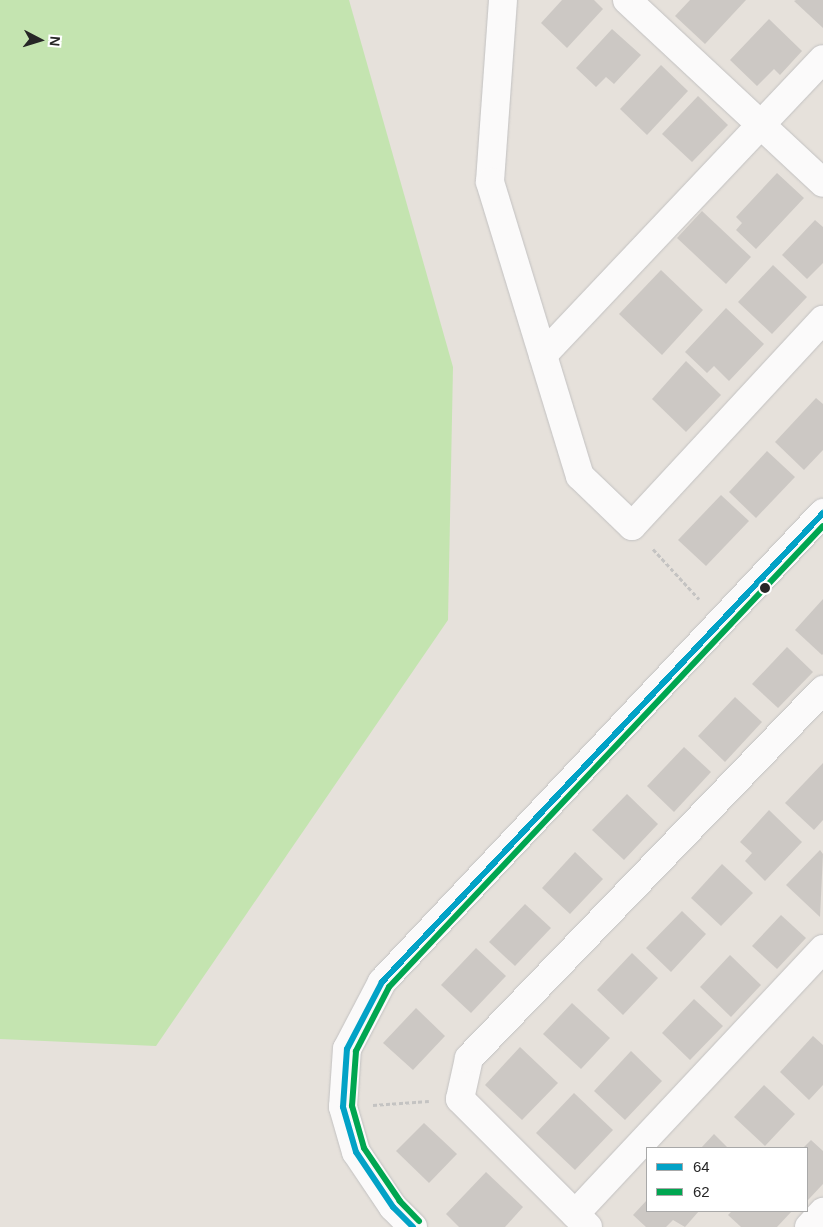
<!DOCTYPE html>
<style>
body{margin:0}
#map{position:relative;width:823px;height:1227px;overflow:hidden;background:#e6e1db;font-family:Helvetica,sans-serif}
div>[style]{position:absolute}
.green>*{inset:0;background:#c4e4b0}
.building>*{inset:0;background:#ccc8c4}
.path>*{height:3px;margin-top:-1.5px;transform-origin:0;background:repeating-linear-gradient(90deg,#c4c3c2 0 4px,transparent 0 6.5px)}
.roads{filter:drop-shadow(0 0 1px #c2c1c1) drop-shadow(0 0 1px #c2c1c1)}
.street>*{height:28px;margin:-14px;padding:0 14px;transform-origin:14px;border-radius:14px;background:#fbfafa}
.secondary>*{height:28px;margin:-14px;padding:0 14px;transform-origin:14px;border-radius:14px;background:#fbfafa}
.bus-1>*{height:6px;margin:-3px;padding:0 3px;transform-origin:3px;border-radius:3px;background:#02a2c6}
.bus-2>*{height:6px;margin:-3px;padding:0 3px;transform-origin:3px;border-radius:3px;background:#00a651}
.dots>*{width:14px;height:14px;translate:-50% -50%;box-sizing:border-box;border:2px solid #fff;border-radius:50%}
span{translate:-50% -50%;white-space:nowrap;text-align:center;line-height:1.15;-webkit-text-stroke:4.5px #fff;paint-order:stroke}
.legend{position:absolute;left:646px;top:1147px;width:162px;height:65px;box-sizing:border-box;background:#fff;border:1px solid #a8a8a8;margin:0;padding:6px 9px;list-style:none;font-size:15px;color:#262626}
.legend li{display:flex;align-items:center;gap:10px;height:25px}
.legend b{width:25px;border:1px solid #a8a8a8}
.north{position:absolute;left:15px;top:15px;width:50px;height:50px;-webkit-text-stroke:4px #fff;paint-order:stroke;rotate:95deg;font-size:14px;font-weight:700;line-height:20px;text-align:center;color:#262626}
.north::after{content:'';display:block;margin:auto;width:18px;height:22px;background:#262626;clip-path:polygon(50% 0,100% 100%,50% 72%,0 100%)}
</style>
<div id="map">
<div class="green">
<div style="clip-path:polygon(0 0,349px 0,453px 367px,448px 620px,156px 1046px,0 1039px)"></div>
</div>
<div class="building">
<div style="clip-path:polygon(562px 0,594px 0,603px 9px,567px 48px,541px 23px)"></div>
<div style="clip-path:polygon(690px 0,746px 0,705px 44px,675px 16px)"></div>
<div style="clip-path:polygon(823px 0,823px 28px,794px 1px,796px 0)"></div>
<div style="clip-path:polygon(769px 19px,802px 51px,780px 75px,774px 69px,757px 86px,730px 60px)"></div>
<div style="clip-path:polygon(612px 29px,641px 55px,614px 84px,606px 77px,596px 87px,576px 68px)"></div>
<div style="clip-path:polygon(661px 65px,688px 91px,647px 135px,620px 109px)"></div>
<div style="clip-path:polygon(698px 96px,728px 125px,692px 162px,662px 134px)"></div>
<div style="clip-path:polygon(777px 173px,804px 198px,756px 249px,736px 230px,742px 223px,736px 217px)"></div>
<div style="clip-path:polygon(702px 211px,751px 257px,726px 284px,677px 238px)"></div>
<div style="clip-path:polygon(815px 220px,823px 227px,823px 263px,807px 279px,782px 255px)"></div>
<div style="clip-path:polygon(773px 265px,807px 297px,772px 334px,738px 302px)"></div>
<div style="clip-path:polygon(661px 270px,703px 310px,662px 355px,619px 314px)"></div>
<div style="clip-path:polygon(726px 308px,764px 344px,729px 381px,714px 366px,707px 373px,685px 352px)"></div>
<div style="clip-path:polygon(686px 361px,721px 395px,686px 432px,652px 399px)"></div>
<div style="clip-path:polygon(816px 398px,823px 404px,823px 450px,804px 470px,775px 442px)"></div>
<div style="clip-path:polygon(767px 451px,795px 477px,756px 518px,729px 492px)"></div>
<div style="clip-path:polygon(721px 495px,749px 521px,706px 566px,678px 540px)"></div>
<div style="clip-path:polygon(823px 599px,823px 654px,822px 655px,795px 630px)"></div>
<div style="clip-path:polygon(787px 647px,813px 672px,778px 708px,752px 684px)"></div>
<div style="clip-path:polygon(735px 697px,762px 722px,725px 762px,698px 736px)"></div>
<div style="clip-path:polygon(684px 747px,711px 772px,674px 812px,647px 786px)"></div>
<div style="clip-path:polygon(823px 763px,823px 820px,814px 830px,785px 803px)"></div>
<div style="clip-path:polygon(627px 794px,658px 824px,624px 860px,592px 830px)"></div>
<div style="clip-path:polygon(769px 810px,802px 842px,765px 881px,745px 861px,752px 853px,740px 842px)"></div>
<div style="clip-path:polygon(820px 850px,823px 854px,820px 917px,786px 885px)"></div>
<div style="clip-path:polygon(575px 852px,603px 879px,570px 914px,542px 888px)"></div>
<div style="clip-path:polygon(722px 864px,753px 893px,721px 926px,691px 898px)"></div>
<div style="clip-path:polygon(525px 904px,551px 928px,515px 966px,489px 942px)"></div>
<div style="clip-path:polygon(682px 911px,706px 934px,671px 972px,646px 948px)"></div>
<div style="clip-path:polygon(781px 915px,806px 938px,777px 969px,752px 946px)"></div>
<div style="clip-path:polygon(476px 948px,506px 976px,471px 1013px,441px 985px)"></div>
<div style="clip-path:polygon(632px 953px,658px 978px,623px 1015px,597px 990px)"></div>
<div style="clip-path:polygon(730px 955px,761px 985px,731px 1017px,700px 987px)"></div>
<div style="clip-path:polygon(694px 999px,723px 1026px,690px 1060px,662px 1033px)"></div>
<div style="clip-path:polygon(572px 1003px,610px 1038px,581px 1069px,543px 1034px)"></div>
<div style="clip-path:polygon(416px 1008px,445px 1036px,413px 1070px,383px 1043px)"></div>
<div style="clip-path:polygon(813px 1036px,823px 1045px,823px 1085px,809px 1100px,780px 1072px)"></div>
<div style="clip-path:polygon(520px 1047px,558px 1083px,522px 1120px,485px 1085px)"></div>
<div style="clip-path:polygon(631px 1051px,662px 1081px,625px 1120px,594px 1091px)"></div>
<div style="clip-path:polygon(764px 1085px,795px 1114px,765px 1146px,734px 1117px)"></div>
<div style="clip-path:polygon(574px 1093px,613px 1130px,575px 1170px,536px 1133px)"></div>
<div style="clip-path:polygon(424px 1123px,457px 1154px,429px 1183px,396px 1151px)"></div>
<div style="clip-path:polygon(714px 1134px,728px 1148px,701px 1148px)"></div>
<div style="clip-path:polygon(811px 1140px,823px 1151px,823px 1184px,808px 1200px,807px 1148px,803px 1148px)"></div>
<div style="clip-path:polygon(486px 1172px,523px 1207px,505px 1227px,459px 1227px,446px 1214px)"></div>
<div style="clip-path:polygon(647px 1200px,647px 1211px,699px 1211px,685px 1227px,673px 1220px,666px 1227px,646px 1227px,633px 1215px)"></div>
<div style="clip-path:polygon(732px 1211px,792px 1211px,777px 1227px,741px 1227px,728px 1215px)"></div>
</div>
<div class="path">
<div style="left:653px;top:549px;width:68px;rotate:47.4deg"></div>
<div style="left:373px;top:1105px;width:56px;rotate:-4.1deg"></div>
</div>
<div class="roads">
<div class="street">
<div style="left:503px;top:0;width:182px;rotate:94.1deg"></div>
<div style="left:490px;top:182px;width:307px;rotate:73deg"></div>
<div style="left:580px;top:476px;width:72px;rotate:43.9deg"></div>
<div style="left:632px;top:526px;width:281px;rotate:-47.2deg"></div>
<div style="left:627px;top:0;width:268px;rotate:43deg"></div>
<div style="left:543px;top:355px;width:407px;rotate:-46.6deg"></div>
<div style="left:575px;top:1214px;width:363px;rotate:-46.9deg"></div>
<div style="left:588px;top:1227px;width:181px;rotate:-135deg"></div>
<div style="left:460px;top:1099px;width:42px;rotate:-77.6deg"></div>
<div style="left:469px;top:1058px;width:511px;rotate:-46.11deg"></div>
<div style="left:809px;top:1227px;width:21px;rotate:-47deg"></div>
</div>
<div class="secondary">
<div style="left:413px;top:1227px;width:28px;rotate:-135deg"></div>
<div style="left:393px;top:1207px;width:66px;rotate:-123.9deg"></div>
<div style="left:356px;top:1152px;width:47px;rotate:-106.1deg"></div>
<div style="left:343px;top:1107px;width:58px;rotate:-86.1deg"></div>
<div style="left:347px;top:1049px;width:76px;rotate:-62.4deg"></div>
<div style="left:382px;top:982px;width:644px;rotate:-46.76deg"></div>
</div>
</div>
<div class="bus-1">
<div style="left:413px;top:1227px;width:28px;rotate:-135deg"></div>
<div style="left:393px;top:1207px;width:66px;rotate:-123.9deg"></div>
<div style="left:356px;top:1152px;width:47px;rotate:-106.1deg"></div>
<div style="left:343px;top:1107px;width:58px;rotate:-86.1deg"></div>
<div style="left:347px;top:1049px;width:76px;rotate:-62.4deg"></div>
<div style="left:382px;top:982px;width:644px;rotate:-46.76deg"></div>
</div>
<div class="bus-2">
<div style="left:419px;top:1221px;width:28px;rotate:-134deg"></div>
<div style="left:400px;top:1201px;width:64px;rotate:-124.2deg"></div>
<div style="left:364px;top:1148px;width:44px;rotate:-105.9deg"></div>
<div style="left:352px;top:1106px;width:55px;rotate:-85.8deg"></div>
<div style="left:356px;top:1051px;width:72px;rotate:-62.7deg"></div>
<div style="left:389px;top:987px;width:633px;rotate:-46.73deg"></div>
</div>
<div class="dots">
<div style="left:765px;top:588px;background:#262626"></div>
</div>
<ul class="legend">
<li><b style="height:6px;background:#02a2c6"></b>64</li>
<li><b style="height:6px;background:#00a651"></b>62</li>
</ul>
<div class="north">N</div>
</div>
